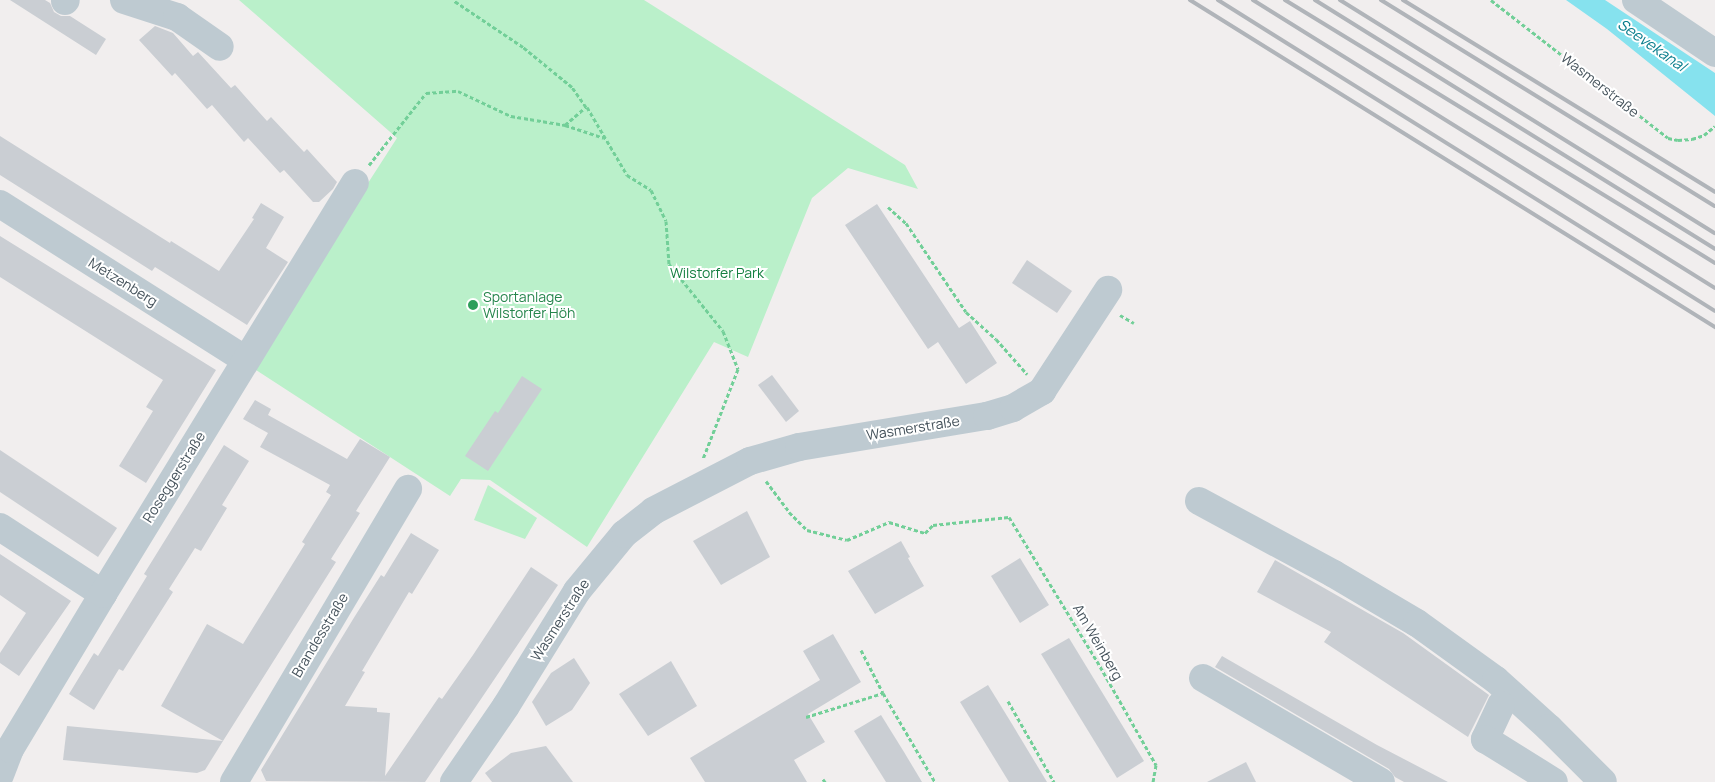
<!DOCTYPE html>
<meta charset="utf-8">
<style>
body{margin:0}
#map{position:relative;width:1715px;height:782px;overflow:hidden;background:#f1eeee;font-family:Manrope,sans-serif}
div>[style]{position:absolute}
.green>*{inset:0;background:#baf0ca}
.water>*{inset:0;background:#86e2ee}
.building>*{inset:0;background:#caced3}
.path>*{height:3px;margin-top:-1.5px;transform-origin:0;background:repeating-linear-gradient(90deg,#72cf98 0 4px,transparent 0 6.5px)}
.minor>*{height:28px;margin:-14px;padding:0 14px;transform-origin:14px;border-radius:14px;background:#becad1}
.rail>*{height:4px;margin:-2px;padding:0 2px;transform-origin:2px;border-radius:2px;background:#b0b4b9}
.dots>*{width:14px;height:14px;translate:-50% -50%;box-sizing:border-box;border:2px solid #fff;border-radius:50%}
span{translate:-50% -50%;white-space:nowrap;text-align:center;line-height:1.15;-webkit-text-stroke:4px #fff;paint-order:stroke}
.street-label{font-size:14px;color:#46535c}
.park-label{font-size:14px;color:#147f40}
.leisure-label{font-size:14px;color:#27864d}
.left{translate:0 -50%;text-align:left}
.water-label{font-size:15px;color:#0a7e8d;font-style:italic}
</style>
<div id="map">
<div class="green">
<div style="clip-path:polygon(239px 0,644px 0,905px 165px,918px 189px,848px 168px,812px 198px,748px 357px,714px 342px,587px 547px,490px 480px,461px 479px,450px 496px,256px 370px,256px 357px,397px 138px)"></div>
<div style="clip-path:polygon(488px 485px,537px 518px,525px 539px,474px 520px)"></div>
</div>
<div class="water">
<div style="clip-path:polygon(1566px 0,1605px 0,1715px 73px,1715px 116px,1607px 29px)"></div>
</div>
<div class="building">
<div style="clip-path:polygon(10px 0,45px 0,50px 3px,54px 12px,61px 16px,70px 16px,106px 39px,96px 55px)"></div>
<div style="clip-path:polygon(155px 26px,173px 33px,193px 56px,198px 52px,231px 88px,235px 85px,267px 121px,271px 117px,304px 152px,307px 149px,337px 182px,333px 189px,319px 202px,313px 202px,284px 170px,280px 173px,248px 138px,244px 142px,212px 105px,207px 109px,175px 73px,172px 76px,139px 40px)"></div>
<div style="clip-path:polygon(0 136px,170px 243px,171px 241px,219px 271px,254px 219px,252px 218px,261px 203px,284px 217px,266px 248px,288px 262px,247px 325px,155px 267px,152px 271px,0 175px)"></div>
<div style="clip-path:polygon(877px 204px,959px 328px,970px 321px,997px 363px,966px 384px,938px 342px,928px 349px,845px 225px)"></div>
<div style="clip-path:polygon(0 236px,216px 370px,146px 483px,119px 466px,153px 411px,146px 407px,163px 380px,0 277px)"></div>
<div style="clip-path:polygon(1027px 260px,1072px 291px,1057px 313px,1012px 283px)"></div>
<div style="clip-path:polygon(772px 375px,799px 411px,786px 422px,758px 385px)"></div>
<div style="clip-path:polygon(522px 376px,542px 389px,488px 471px,465px 456px,495px 411px,498px 413px)"></div>
<div style="clip-path:polygon(255px 400px,271px 409px,268px 415px,347px 459px,360px 439px,390px 457px,356px 511px,360px 513px,331px 559px,336px 562px,223px 741px,161px 706px,207px 624px,243px 644px,305px 544px,302px 542px,331px 495px,326px 492px,330px 485px,260px 447px,268px 433px,243px 419px)"></div>
<div style="clip-path:polygon(224px 445px,249px 461px,222px 505px,227px 508px,201px 551px,195px 548px,169px 589px,173px 592px,123px 671px,119px 669px,94px 710px,69px 694px,94px 653px,98px 656px,147px 576px,144px 574px)"></div>
<div style="clip-path:polygon(0 450px,117px 528px,98px 557px,0 492px)"></div>
<div style="clip-path:polygon(747px 511px,770px 557px,721px 585px,693px 541px)"></div>
<div style="clip-path:polygon(411px 533px,439px 550px,412px 594px,409px 592px,362px 671px,365px 672px,345px 706px,377px 708px,377px 712px,390px 713px,385px 776px,439px 697px,442px 699px,473px 655px,531px 567px,558px 585px,425px 782px,266px 781px,261px 770px,355px 616px,381px 575px,384px 577px)"></div>
<div style="clip-path:polygon(901px 541px,910px 557px,908px 558px,924px 586px,875px 614px,848px 571px)"></div>
<div style="clip-path:polygon(0 554px,71px 601px,19px 676px,0 663px,0 653px,26px 613px,0 595px)"></div>
<div style="clip-path:polygon(1020px 558px,1049px 605px,1020px 623px,991px 576px)"></div>
<div style="clip-path:polygon(1275px 560px,1403px 633px,1489px 695px,1468px 737px,1324px 642px,1331px 632px,1257px 592px)"></div>
<div style="clip-path:polygon(833px 634px,861px 682px,808px 714px,825px 742px,794px 760px,807px 782px,705px 782px,690px 758px,820px 680px,803px 651px)"></div>
<div style="clip-path:polygon(1069px 638px,1144px 761px,1117px 778px,1041px 654px)"></div>
<div style="clip-path:polygon(1222px 656px,1377px 745px,1448px 782px,1404px 782px,1395px 777px,1389px 769px,1215px 667px)"></div>
<div style="clip-path:polygon(574px 658px,590px 683px,572px 710px,546px 726px,532px 702px,551px 673px)"></div>
<div style="clip-path:polygon(671px 661px,697px 706px,648px 736px,619px 694px)"></div>
<div style="clip-path:polygon(988px 685px,1012px 724px,1047px 782px,1009px 782px,960px 702px)"></div>
<div style="clip-path:polygon(881px 715px,904px 752px,922px 782px,886px 782px,854px 731px)"></div>
<div style="clip-path:polygon(67px 726px,162px 735px,223px 741px,205px 770px,197px 773px,63px 760px)"></div>
<div style="clip-path:polygon(546px 746px,573px 782px,492px 782px,485px 773px,511px 753px)"></div>
<div style="clip-path:polygon(1246px 762px,1256px 782px,1207px 782px)"></div>
</div>
<div class="path">
<div style="left:1491px;top:0;width:224px;rotate:37.9deg"></div>
<div style="left:1668px;top:138px;width:10px;rotate:11deg"></div>
<div style="left:1678px;top:140px;width:14px;rotate:-4deg"></div>
<div style="left:1692px;top:139px;width:13px;rotate:-18deg"></div>
<div style="left:1704px;top:135px;width:14px;rotate:-39deg"></div>
<div style="left:587px;top:107px;width:79px;rotate:59.5deg"></div>
<div style="left:627px;top:175px;width:28px;rotate:32deg"></div>
<div style="left:651px;top:190px;width:34px;rotate:64deg"></div>
<div style="left:666px;top:221px;width:43px;rotate:86deg"></div>
<div style="left:669px;top:264px;width:86px;rotate:51.1deg"></div>
<div style="left:723px;top:331px;width:41px;rotate:68.5deg"></div>
<div style="left:738px;top:369px;width:97px;rotate:111.3deg"></div>
<div style="left:565px;top:125px;width:41px;rotate:18.4deg"></div>
<div style="left:369px;top:165px;width:92px;rotate:-51.6deg"></div>
<div style="left:426px;top:93px;width:32px;rotate:-4deg"></div>
<div style="left:458px;top:91px;width:59px;rotate:25.3deg"></div>
<div style="left:511px;top:116px;width:55px;rotate:9.5deg"></div>
<div style="left:565px;top:125px;width:28px;rotate:-41deg"></div>
<div style="left:586px;top:107px;width:24px;rotate:-125deg"></div>
<div style="left:572px;top:87px;width:63px;rotate:-140.8deg"></div>
<div style="left:523px;top:47px;width:84px;rotate:-146.1deg"></div>
<div style="left:888px;top:207px;width:24px;rotate:42deg"></div>
<div style="left:906px;top:223px;width:107px;rotate:56deg"></div>
<div style="left:966px;top:312px;width:40px;rotate:42deg"></div>
<div style="left:996px;top:339px;width:47px;rotate:48.5deg"></div>
<div style="left:1120px;top:315px;width:16px;rotate:30deg"></div>
<div style="left:766px;top:481px;width:39px;rotate:53deg"></div>
<div style="left:789px;top:512px;width:25px;rotate:45deg"></div>
<div style="left:807px;top:530px;width:41px;rotate:14deg"></div>
<div style="left:847px;top:540px;width:46px;rotate:-23.2deg"></div>
<div style="left:889px;top:522px;width:38px;rotate:17deg"></div>
<div style="left:925px;top:533px;width:11px;rotate:-45deg"></div>
<div style="left:933px;top:525px;width:76px;rotate:-6deg"></div>
<div style="left:1009px;top:517px;width:169px;rotate:58.6deg"></div>
<div style="left:1097px;top:661px;width:120px;rotate:60.4deg"></div>
<div style="left:1156px;top:765px;width:17px;rotate:100deg"></div>
<div style="left:861px;top:650px;width:48px;rotate:62.9deg"></div>
<div style="left:883px;top:693px;width:103px;rotate:59.7deg"></div>
<div style="left:1008px;top:701px;width:93px;rotate:60.4deg"></div>
<div style="left:806px;top:717px;width:81px;rotate:-17.3deg"></div>
<div style="left:823px;top:779px;width:4px;rotate:56deg"></div>
</div>
<div class="minor">
<div style="left:124px;top:0;width:56px;rotate:17.8deg"></div>
<div style="left:177px;top:17px;width:52px;rotate:34.9deg"></div>
<div style="left:1636px;top:0;width:95px;rotate:33.9deg"></div>
<div style="left:65px;top:1px;width:1px;rotate:-45deg"></div>
<div style="left:0;top:204px;width:291px;rotate:32.4deg"></div>
<div style="left:1199px;top:501px;width:153px;rotate:28.4deg"></div>
<div style="left:1334px;top:574px;width:96px;rotate:30.6deg"></div>
<div style="left:1417px;top:623px;width:97px;rotate:35.8deg"></div>
<div style="left:1496px;top:680px;width:72px;rotate:42.2deg"></div>
<div style="left:1549px;top:728px;width:76px;rotate:45deg"></div>
<div style="left:0;top:527px;width:123px;rotate:33deg"></div>
<div style="left:1203px;top:678px;width:206px;rotate:30.3deg"></div>
<div style="left:1501px;top:705px;width:38px;rotate:115deg"></div>
<div style="left:1485px;top:739px;width:81px;rotate:31.9deg"></div>
<div style="left:0;top:775px;width:28px;rotate:-69deg"></div>
<div style="left:10px;top:749px;width:181px;rotate:-59deg"></div>
<div style="left:103px;top:594px;width:482px;rotate:-58.5deg"></div>
<div style="left:234px;top:782px;width:341px;rotate:-59.3deg"></div>
<div style="left:454px;top:782px;width:92px;rotate:-55.6deg"></div>
<div style="left:506px;top:706px;width:135px;rotate:-58.3deg"></div>
<div style="left:577px;top:591px;width:74px;rotate:-50.5deg"></div>
<div style="left:624px;top:534px;width:37px;rotate:-38deg"></div>
<div style="left:653px;top:511px;width:109px;rotate:-27.3deg"></div>
<div style="left:750px;top:461px;width:51px;rotate:-15.9deg"></div>
<div style="left:799px;top:447px;width:191px;rotate:-9.4deg"></div>
<div style="left:987px;top:416px;width:27px;rotate:-17deg"></div>
<div style="left:1013px;top:408px;width:34px;rotate:-30deg"></div>
<div style="left:1042px;top:391px;width:121px;rotate:-56.8deg"></div>
</div>
<div class="rail">
<div style="left:1190px;top:0;width:619px;rotate:31.92deg"></div>
<div style="left:1218px;top:0;width:586px;rotate:32.04deg"></div>
<div style="left:1253px;top:0;width:544px;rotate:31.94deg"></div>
<div style="left:1285px;top:0;width:504px;rotate:31.45deg"></div>
<div style="left:1315px;top:0;width:471px;rotate:31.9deg"></div>
<div style="left:1340px;top:0;width:441px;rotate:31.9deg"></div>
<div style="left:1381px;top:0;width:392px;rotate:31.7deg"></div>
<div style="left:1403px;top:0;width:366px;rotate:31.6deg"></div>
</div>
<div class="dots">
<div style="left:473px;top:305px;background:#2e9e5b"></div>
</div>
<div class="street-label">
<span style="left:1600px;top:85px;rotate:38deg">Wasmerstraße</span>
<span style="left:123px;top:282px;rotate:32deg">Metzenberg</span>
<span style="left:913px;top:428px;rotate:-9deg">Wasmerstraße</span>
<span style="left:174px;top:477px;rotate:-58deg">Roseggerstraße</span>
<span style="left:560px;top:620px;rotate:-57deg">Wasmerstraße</span>
<span style="left:320px;top:635px;rotate:-59deg">Brandesstraße</span>
<span style="left:1098px;top:642px;rotate:60deg">Am Weinberg</span>
</div>
<div class="park-label">
<span style="left:717px;top:273px">Wilstorfer Park</span>
</div>
<div class="leisure-label">
<span class="left" style="left:483px;top:305px">Sportanlage<br>Wilstorfer Höh</span>
</div>
<div class="water-label">
<span style="left:1652px;top:45px;rotate:35deg">Seevekanal</span>
</div>
</div>
